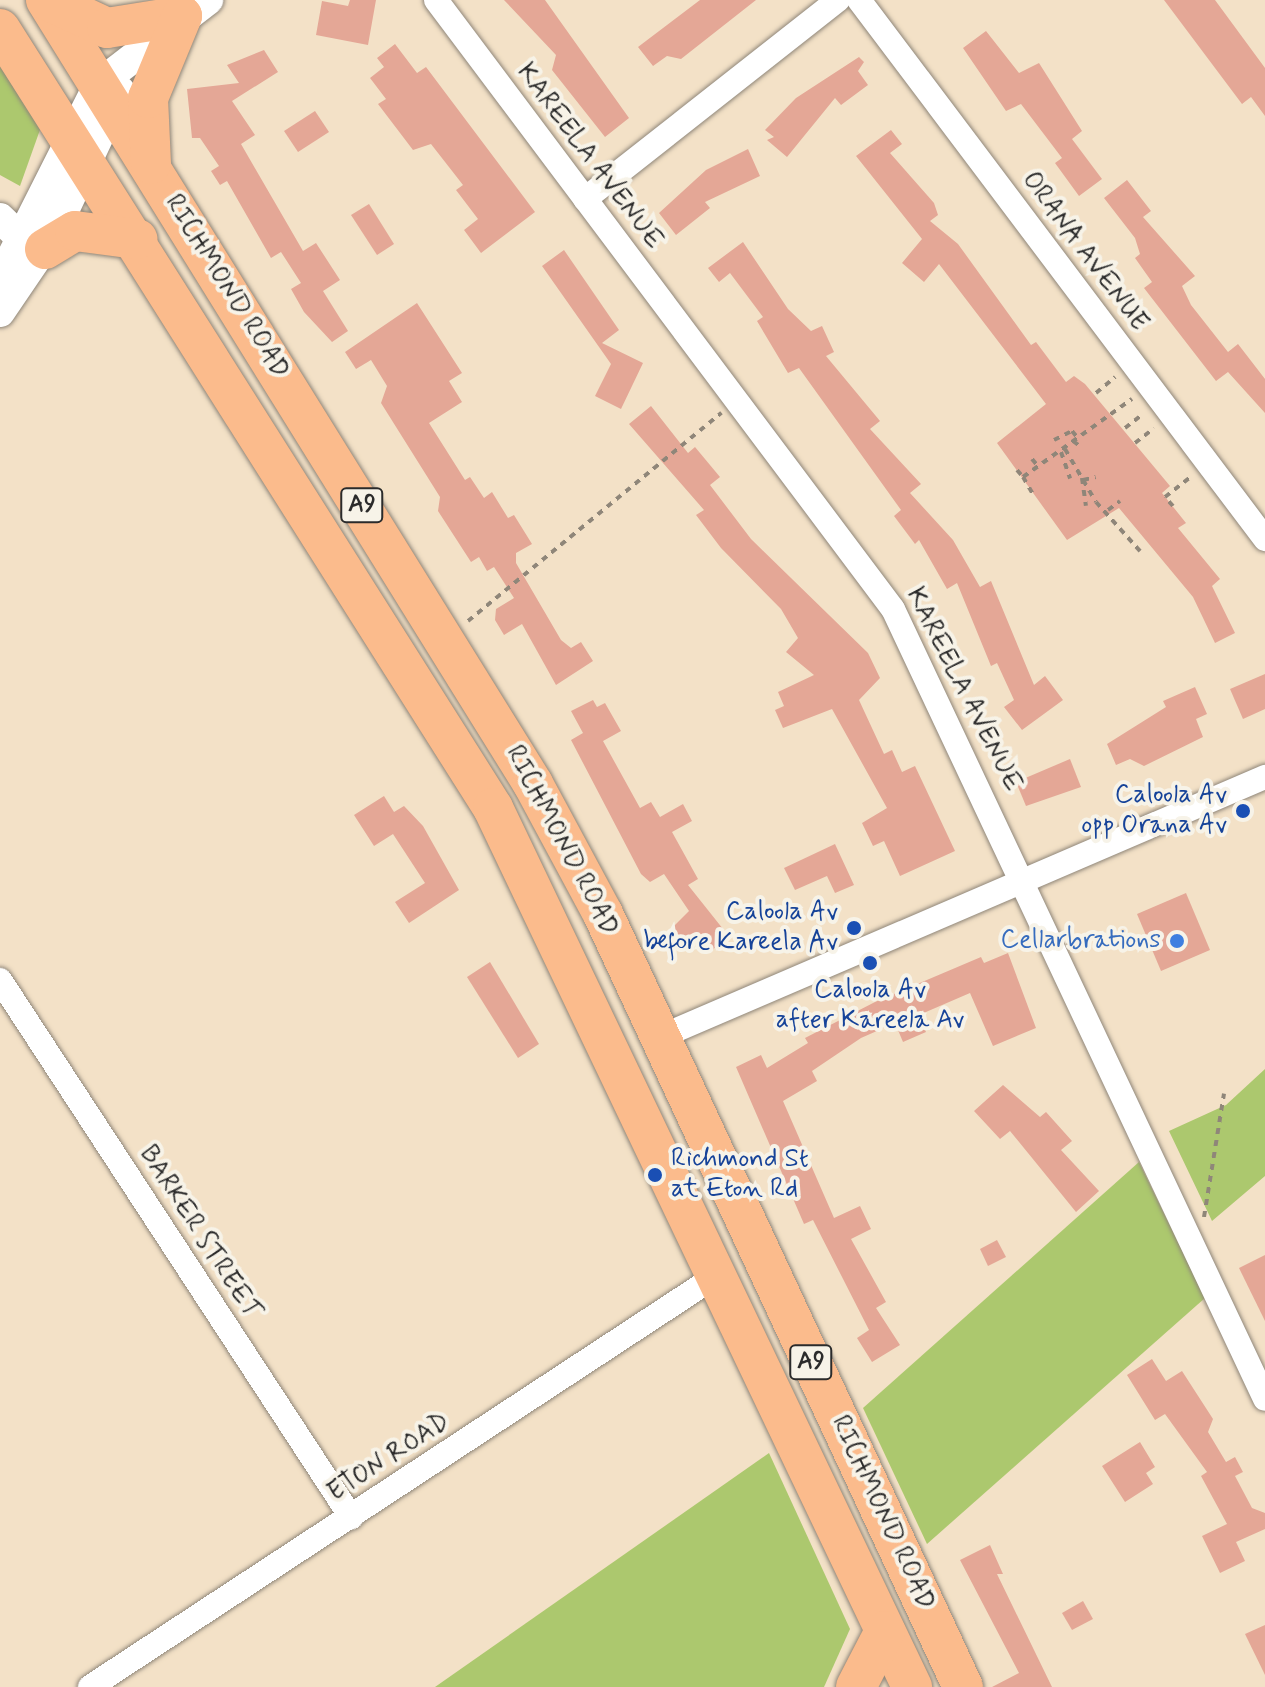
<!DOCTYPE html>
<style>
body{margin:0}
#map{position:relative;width:1265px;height:1687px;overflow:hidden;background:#f3e1c7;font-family:Mynerve,sans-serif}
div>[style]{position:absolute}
.green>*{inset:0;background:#acc86e}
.building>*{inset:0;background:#e4a796}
.path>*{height:4px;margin-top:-2px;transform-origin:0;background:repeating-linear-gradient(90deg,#8f8679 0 6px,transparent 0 12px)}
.roads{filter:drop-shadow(0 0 2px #8f8679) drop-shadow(0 0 2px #8f8679)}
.minor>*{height:24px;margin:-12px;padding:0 12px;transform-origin:12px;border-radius:12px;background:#fff}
.tertiary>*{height:30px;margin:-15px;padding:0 15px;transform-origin:15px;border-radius:15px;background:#fff}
.trunk>*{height:40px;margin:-20px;padding:0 20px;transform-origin:20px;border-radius:20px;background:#fbbb8c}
.dots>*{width:22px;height:22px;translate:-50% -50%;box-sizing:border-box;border:4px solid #f7f3e8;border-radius:50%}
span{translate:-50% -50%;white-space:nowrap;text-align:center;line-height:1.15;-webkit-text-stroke:8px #f7f3e8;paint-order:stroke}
.shield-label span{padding:2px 6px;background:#f7f3e8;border:2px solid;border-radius:6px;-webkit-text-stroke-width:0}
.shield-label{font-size:24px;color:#2b2b2b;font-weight:700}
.street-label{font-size:26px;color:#2b2b2b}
.transit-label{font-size:26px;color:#164399}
.right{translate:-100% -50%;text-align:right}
.left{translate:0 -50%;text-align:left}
.shop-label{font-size:26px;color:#366cbe}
</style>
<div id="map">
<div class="green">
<div style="clip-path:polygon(0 63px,41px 127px,20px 186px,0 175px)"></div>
<div style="clip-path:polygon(1265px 1069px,1265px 1176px,1212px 1221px,1169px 1131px,1226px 1105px)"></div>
<div style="clip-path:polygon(1139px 1162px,1205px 1298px,927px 1544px,863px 1408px)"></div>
<div style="clip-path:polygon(769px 1453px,850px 1629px,824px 1687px,435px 1687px)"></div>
</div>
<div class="building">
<div style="clip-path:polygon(350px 0,376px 0,368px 45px,316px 35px,322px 1px,348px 6px)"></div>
<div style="clip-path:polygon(504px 0,545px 0,629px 118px,605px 137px,552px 70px,556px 55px)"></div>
<div style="clip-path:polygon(700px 0,756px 0,681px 59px,667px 56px,653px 66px,638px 47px)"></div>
<div style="clip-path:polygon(1164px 0,1215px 0,1265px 68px,1265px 116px,1251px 97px,1242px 104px)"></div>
<div style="clip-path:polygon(986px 31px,1019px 73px,1039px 63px,1082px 131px,1072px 139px,1102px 179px,1079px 196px,1055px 163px,1062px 158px,1021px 104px,1006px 111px,963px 48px)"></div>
<div style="clip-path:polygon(395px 44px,417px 73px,426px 67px,535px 212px,481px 253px,464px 230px,478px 219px,456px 190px,463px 185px,431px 144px,413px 150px,378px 104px,386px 99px,370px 78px,384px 67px,377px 58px)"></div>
<div style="clip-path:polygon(264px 50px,278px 72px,232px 101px,255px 135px,241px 144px,303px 251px,316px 243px,340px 280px,323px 291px,348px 331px,332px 342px,304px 312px,291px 289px,301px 283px,281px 252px,271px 258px,227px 181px,220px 185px,211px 171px,219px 166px,200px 138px,192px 138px,187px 89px,239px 83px,227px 65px)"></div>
<div style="clip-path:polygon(859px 57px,864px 62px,858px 71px,868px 85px,841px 105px,835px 98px,787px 157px,767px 140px,774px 137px,765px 130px,796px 98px)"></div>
<div style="clip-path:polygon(315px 111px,329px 132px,298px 152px,284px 131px)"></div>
<div style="clip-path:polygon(891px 130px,902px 144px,890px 153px,934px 203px,938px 215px,930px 221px,958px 244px,1031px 345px,1036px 342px,1066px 382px,1074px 376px,1085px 384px,1170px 486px,1162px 493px,1186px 523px,1178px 528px,1220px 579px,1212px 586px,1235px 633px,1215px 643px,1193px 597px,1119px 508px,1067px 540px,997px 443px,1046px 404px,939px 264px,924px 282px,902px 263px,922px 239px,856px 156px)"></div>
<div style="clip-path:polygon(748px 149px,760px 176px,705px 202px,710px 208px,676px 235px,659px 213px,706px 170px)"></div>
<div style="clip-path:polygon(1127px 180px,1151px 211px,1143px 217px,1195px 276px,1182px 286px,1191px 305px,1228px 352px,1238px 344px,1265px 379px,1265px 413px,1228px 372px,1216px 381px,1144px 288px,1152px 282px,1135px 258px,1140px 254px,1135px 238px,1104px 198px)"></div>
<div style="clip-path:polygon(369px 204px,394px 244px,377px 255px,351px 215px)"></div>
<div style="clip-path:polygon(743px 242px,788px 309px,811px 331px,822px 326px,834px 352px,826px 356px,880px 421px,870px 429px,921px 484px,910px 493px,953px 540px,980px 587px,991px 581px,1034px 685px,1045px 676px,1063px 700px,1022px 730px,1004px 707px,1014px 700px,997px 663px,991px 666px,957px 583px,947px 589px,919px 540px,915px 544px,894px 516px,901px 510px,799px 368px,788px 373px,757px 321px,763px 317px,730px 273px,719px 282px,708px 268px)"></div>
<div style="clip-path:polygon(564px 250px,619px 330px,602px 343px,643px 363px,621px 409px,595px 396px,611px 364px,542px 266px)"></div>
<div style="clip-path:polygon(417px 303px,462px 373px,449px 381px,462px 402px,429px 423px,465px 480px,470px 477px,484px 498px,492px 492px,508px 518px,514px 515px,532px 544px,516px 553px,516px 563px,561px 640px,571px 648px,581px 642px,593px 661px,556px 685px,522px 624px,504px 635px,495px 620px,496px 609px,514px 598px,494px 567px,487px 571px,479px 557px,471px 562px,438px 511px,440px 497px,381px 403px,387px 386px,371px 360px,356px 369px,345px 352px)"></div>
<div style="clip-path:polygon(651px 406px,688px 453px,695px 447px,720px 477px,710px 485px,751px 539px,868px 653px,880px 678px,859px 700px,884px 754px,892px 750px,902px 772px,915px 766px,955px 851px,900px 876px,884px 841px,873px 846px,862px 823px,887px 808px,832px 709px,783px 728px,775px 710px,784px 706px,778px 692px,814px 675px,786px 652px,798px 638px,781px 609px,721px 548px,696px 515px,704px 510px,629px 424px)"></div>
<div style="clip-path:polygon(1265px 674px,1265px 709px,1243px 719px,1230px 689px)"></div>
<div style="clip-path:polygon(1195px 687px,1207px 714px,1196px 719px,1203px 737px,1144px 766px,1130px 759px,1116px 765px,1107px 744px,1166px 707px,1163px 701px)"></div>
<div style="clip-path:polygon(593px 700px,597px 707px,605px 703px,621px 731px,603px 741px,640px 808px,651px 802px,660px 817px,683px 804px,692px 821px,672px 832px,698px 879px,688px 885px,727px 934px,711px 952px,670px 930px,689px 911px,664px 874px,650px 882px,641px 874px,571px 740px,583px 733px,571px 711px)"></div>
<div style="clip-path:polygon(1070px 759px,1081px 787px,1026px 806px,1016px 782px)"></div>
<div style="clip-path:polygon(384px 796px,394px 812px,404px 806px,423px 826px,459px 890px,409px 923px,395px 902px,425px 883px,393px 834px,374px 846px,354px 815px)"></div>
<div style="clip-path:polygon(835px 844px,854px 885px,835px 893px,827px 876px,795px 890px,784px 868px)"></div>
<div style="clip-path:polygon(1186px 893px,1210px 950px,1161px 971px,1137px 914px)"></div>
<div style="clip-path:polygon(1008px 953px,1036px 1028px,993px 1046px,970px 993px,919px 1015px,926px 1032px,903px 1042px,895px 1023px,861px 1038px,812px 1071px,817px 1081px,783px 1101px,834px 1218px,860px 1206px,871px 1229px,851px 1239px,886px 1302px,876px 1308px,900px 1345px,872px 1362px,857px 1338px,869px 1330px,813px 1220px,804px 1224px,736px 1067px,761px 1055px,767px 1068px,808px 1043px,805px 1038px,875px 1002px,981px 957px,984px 963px)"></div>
<div style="clip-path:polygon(490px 962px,539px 1044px,518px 1058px,467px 977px)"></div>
<div style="clip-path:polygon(1003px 1085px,1040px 1117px,1046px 1112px,1072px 1141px,1061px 1150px,1099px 1191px,1076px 1212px,1010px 1131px,1000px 1139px,974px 1111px)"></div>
<div style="clip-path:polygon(997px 1240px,1006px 1257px,988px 1266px,980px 1249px)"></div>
<div style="clip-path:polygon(1265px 1255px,1265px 1321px,1239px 1268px)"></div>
<div style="clip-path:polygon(1152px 1359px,1166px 1381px,1182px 1371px,1213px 1419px,1208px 1432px,1226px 1462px,1235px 1457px,1243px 1472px,1235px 1476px,1252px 1508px,1265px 1513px,1265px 1529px,1236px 1542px,1245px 1561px,1220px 1573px,1202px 1536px,1227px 1524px,1201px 1476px,1207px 1472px,1165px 1414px,1155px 1420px,1127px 1375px)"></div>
<div style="clip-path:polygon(1140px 1442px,1155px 1467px,1146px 1473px,1153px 1484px,1125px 1502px,1102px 1466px)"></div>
<div style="clip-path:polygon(990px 1545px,1003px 1574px,997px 1574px,1052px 1687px,992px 1687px,1019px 1673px,960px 1560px)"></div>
<div style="clip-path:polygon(1083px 1601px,1093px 1619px,1072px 1630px,1062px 1613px)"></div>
<div style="clip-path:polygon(1265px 1625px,1265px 1675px,1245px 1634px)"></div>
</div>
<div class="path">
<div style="left:1096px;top:393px;width:25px;rotate:-40deg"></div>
<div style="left:1125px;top:428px;width:23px;rotate:-38deg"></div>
<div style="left:1054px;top:440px;width:20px;rotate:-27deg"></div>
<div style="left:1072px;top:431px;width:8px;rotate:50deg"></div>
<div style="left:1073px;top:441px;width:9px;rotate:36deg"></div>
<div style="left:1135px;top:443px;width:24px;rotate:-38deg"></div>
<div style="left:1065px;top:449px;width:61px;rotate:59.7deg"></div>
<div style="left:1096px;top:502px;width:66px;rotate:48.1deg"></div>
<div style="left:1061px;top:452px;width:28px;rotate:71deg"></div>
<div style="left:1032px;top:459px;width:8px;rotate:50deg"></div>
<div style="left:1017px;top:470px;width:9px;rotate:49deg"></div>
<div style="left:1023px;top:477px;width:134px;rotate:-35.6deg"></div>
<div style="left:1023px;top:477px;width:20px;rotate:60deg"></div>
<div style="left:1082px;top:478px;width:28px;rotate:82deg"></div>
<div style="left:1083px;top:480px;width:13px;rotate:-13deg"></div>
<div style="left:1173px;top:506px;width:12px;rotate:-132deg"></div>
<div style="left:1165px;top:497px;width:33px;rotate:-38deg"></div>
<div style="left:1108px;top:510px;width:15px;rotate:-37deg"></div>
<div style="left:468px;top:621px;width:328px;rotate:-39.4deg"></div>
<div style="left:1204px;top:1217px;width:125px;rotate:-80.8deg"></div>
</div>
<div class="roads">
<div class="minor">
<div style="left:436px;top:0;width:761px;rotate:53.12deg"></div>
<div style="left:893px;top:609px;width:873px;rotate:64.78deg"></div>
<div style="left:859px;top:0;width:675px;rotate:53.01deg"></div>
<div style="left:585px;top:199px;width:322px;rotate:-38.2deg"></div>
<div style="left:0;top:980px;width:642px;rotate:56.83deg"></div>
<div style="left:660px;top:1037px;width:659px;rotate:-23.26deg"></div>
<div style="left:90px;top:1687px;width:752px;rotate:-33.29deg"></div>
</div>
<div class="tertiary">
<div style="left:0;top:218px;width:32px;rotate:44deg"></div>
<div style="left:0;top:280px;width:220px;rotate:-63.2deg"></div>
<div style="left:99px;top:84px;width:138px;rotate:-37.6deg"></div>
<div style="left:0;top:312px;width:94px;rotate:-55.8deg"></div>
<div style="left:53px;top:234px;width:158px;rotate:-64.9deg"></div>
</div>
<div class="trunk">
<div style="left:46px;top:0;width:923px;rotate:58.15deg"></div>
<div style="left:533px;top:784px;width:148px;rotate:61.7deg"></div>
<div style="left:603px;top:914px;width:853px;rotate:65.03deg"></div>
<div style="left:47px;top:0;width:66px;rotate:25deg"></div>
<div style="left:107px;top:28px;width:76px;rotate:-9.1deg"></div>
<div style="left:0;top:29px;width:922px;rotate:57.67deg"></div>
<div style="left:493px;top:808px;width:974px;rotate:64.51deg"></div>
<div style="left:151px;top:164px;width:66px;rotate:-92.6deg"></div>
<div style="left:148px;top:98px;width:89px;rotate:-67.5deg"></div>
<div style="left:45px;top:249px;width:35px;rotate:-31deg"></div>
<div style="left:75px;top:231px;width:63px;rotate:7.4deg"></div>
<div style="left:856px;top:1687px;width:63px;rotate:-62.6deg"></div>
</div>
</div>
<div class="dots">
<div style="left:1243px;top:811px;background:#1a4fb4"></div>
<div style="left:854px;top:928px;background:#1a4fb4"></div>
<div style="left:1177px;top:941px;background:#3f7fe0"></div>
<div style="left:870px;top:963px;background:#1a4fb4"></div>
<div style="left:655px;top:1175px;background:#1a4fb4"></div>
</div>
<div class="shield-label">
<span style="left:362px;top:505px">A9</span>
<span style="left:811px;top:1362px">A9</span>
</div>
<div class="street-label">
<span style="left:589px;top:157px;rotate:53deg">KAREELA AVENUE</span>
<span style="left:1084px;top:252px;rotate:53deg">ORANA AVENUE</span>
<span style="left:226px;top:287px;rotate:58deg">RICHMOND ROAD</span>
<span style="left:963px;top:690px;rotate:63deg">KAREELA AVENUE</span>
<span style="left:561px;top:841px;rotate:62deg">RICHMOND ROAD</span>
<span style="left:199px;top:1233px;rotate:57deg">BARKER STREET</span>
<span style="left:389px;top:1458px;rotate:-33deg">ETON ROAD</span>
<span style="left:882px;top:1513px;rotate:65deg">RICHMOND ROAD</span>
</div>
<div class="transit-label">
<span class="right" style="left:1227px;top:811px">Caloola Av<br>opp Orana Av</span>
<span class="right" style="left:838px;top:928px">Caloola Av<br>before Kareela Av</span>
<span style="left:870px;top:1006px">Caloola Av<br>after Kareela Av</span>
<span class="left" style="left:671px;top:1175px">Richmond St<br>at Eton Rd</span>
</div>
<div class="shop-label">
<span class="right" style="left:1161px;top:941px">Cellarbrations</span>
</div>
</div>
